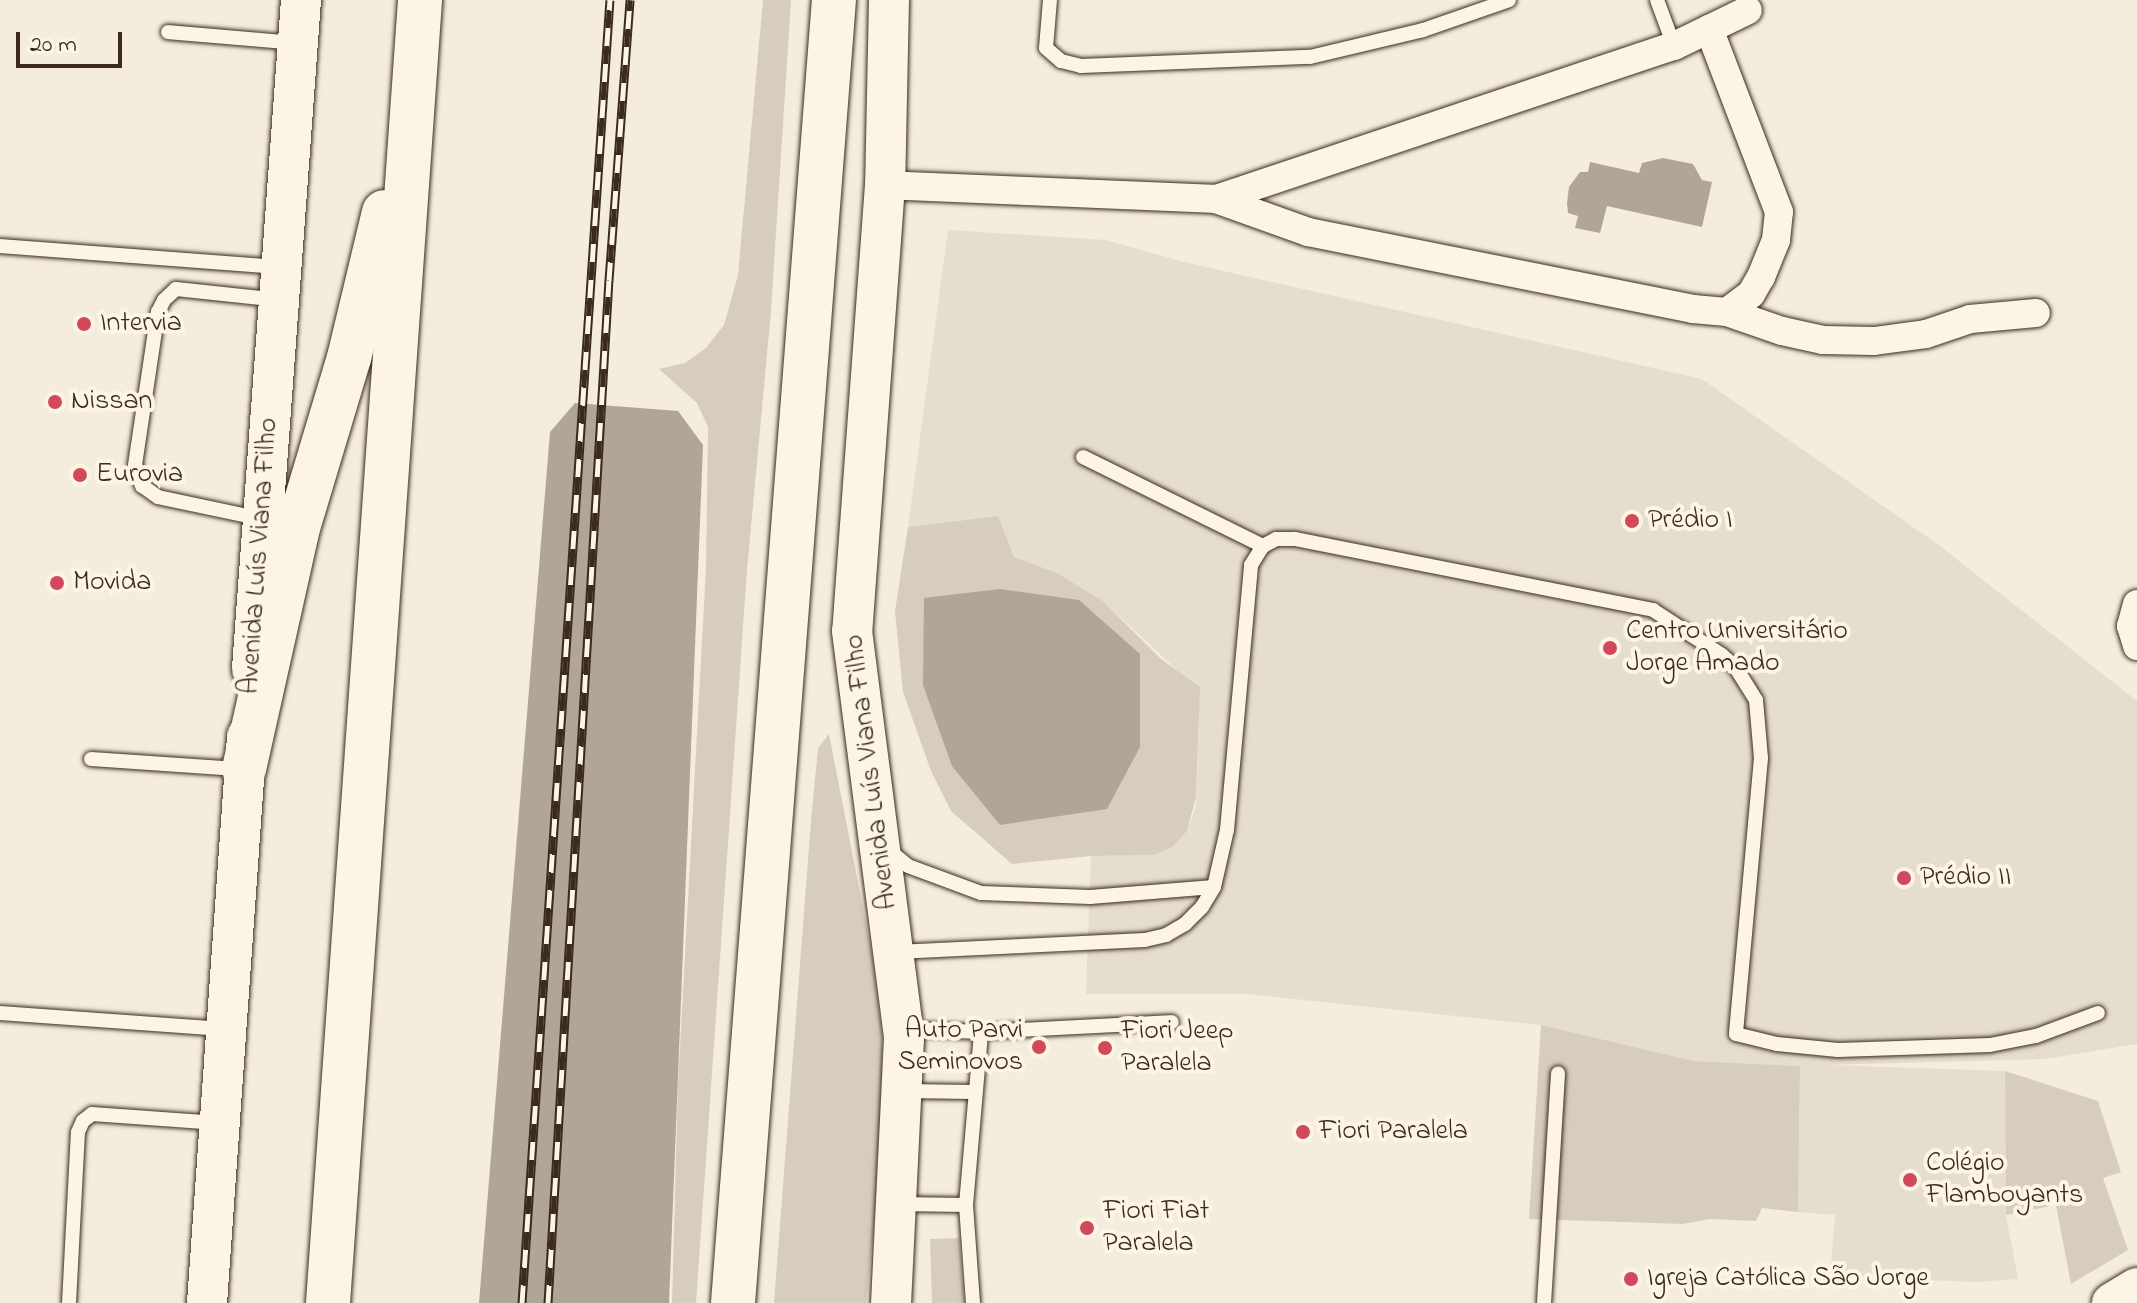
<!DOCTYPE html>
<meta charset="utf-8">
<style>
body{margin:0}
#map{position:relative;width:2137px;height:1303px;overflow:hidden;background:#f4eddd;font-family:"Indie Flower",sans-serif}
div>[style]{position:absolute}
.built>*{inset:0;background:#e5ddce}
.green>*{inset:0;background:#d6cdbd}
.water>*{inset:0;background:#b0a596}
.roads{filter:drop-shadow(0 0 2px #3b2a1e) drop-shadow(0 0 2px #3b2a1e)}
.service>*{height:14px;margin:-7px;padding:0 7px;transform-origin:7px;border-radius:7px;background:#fcf5e5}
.minor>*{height:28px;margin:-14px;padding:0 14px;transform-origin:14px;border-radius:14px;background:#fcf5e5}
.secondary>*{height:40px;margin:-20px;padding:0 20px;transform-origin:20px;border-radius:20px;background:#fcf5e5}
.trunk>*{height:44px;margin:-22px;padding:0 22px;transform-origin:22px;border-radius:22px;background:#fcf5e5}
.rail>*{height:9px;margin-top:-4.5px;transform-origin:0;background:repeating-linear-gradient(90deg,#fcf5e5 0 18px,#3b2a1e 0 36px);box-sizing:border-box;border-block:2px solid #3b2a1e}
.dots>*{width:22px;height:22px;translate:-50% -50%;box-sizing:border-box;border:4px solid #fcf5e5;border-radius:50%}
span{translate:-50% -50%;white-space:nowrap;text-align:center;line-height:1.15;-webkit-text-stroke:8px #fcf5e5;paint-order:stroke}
.poi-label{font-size:28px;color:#3b2a1e}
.left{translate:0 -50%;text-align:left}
.right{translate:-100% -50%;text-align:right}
.street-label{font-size:28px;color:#3b2a1e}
.scale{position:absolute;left:16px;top:32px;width:106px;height:36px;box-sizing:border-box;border:4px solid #3b2a1e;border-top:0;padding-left:10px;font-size:24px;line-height:28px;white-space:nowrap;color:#3b2a1e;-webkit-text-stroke:6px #fcf5e5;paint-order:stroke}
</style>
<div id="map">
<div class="built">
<div style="clip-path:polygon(948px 230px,1106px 240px,1184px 262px,1702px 379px,1940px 546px,2137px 701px,2137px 1044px,2045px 1059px,1825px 1065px,2005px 1071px,2006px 1215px,2018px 1279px,1975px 1282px,1830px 1276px,1835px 1215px,1798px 1212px,1800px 1066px,1694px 1061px,1541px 1025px,1247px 994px,1086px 994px,1091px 856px,1154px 855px,1187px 831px,1196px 806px,1199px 727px,1178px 671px,1103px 601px,1057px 573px,1014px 557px,997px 516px,908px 527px)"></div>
</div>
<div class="green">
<div style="clip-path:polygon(763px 0,791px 0,771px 311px,747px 570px,696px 1303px,672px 1303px,678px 1084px,706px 568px,708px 427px,697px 403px,659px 369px,685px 363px,706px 348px,724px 325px,738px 275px)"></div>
<div style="clip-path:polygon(998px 516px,1014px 557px,1057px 573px,1103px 601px,1161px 659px,1200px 687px,1196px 797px,1187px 831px,1172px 847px,1154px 855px,1091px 856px,1012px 864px,951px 811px,931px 771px,903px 692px,895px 611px,908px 527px)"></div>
<div style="clip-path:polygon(829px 734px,872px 954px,882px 1035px,882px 1115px,874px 1222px,866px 1303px,774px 1303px,811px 821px,818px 748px)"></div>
<div style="clip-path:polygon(1541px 1025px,1694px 1061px,1800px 1066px,1798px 1212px,1762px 1208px,1756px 1221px,1710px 1219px,1683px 1224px,1529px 1219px)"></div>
<div style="clip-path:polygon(2005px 1071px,2098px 1101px,2121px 1172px,2103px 1178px,2128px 1250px,2071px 1284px,2056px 1205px,2006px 1215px)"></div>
<div style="clip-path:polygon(959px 1238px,964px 1303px,932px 1303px,930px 1239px)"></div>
</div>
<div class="water">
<div style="clip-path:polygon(1663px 158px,1693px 164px,1702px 180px,1712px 182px,1702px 227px,1607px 206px,1600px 233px,1575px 228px,1578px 216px,1568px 213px,1567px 203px,1569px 187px,1580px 172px,1588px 172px,1590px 162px,1639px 173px,1642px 163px)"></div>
<div style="clip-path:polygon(575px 403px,678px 411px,703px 445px,669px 1303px,479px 1303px,550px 432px)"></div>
<div style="clip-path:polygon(1000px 589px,1079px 600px,1140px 654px,1140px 747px,1107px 809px,1000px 825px,952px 766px,923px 685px,924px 598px)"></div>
</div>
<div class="roads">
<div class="service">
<div style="left:1050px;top:0;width:48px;rotate:94.8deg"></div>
<div style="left:1046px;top:48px;width:20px;rotate:41deg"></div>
<div style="left:1061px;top:61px;width:21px;rotate:14deg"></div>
<div style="left:1081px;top:66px;width:229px;rotate:-2.3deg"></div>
<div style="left:1310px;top:57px;width:116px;rotate:-13.4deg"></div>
<div style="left:1423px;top:30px;width:91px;rotate:-19.2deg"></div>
<div style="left:1657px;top:0;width:49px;rotate:69.7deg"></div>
<div style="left:168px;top:32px;width:129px;rotate:4.9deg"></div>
<div style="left:0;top:246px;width:282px;rotate:4.3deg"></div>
<div style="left:1083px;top:457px;width:201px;rotate:26.3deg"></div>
<div style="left:262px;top:519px;width:106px;rotate:-168.1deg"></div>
<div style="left:158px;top:497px;width:19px;rotate:-145deg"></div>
<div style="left:142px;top:486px;width:22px;rotate:-108deg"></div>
<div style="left:135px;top:465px;width:155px;rotate:-81.5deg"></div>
<div style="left:158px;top:312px;width:13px;rotate:-63deg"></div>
<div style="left:164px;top:300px;width:16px;rotate:-43deg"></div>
<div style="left:176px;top:289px;width:104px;rotate:6.1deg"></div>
<div style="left:91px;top:759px;width:147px;rotate:3.9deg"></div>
<div style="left:886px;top:848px;width:28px;rotate:39deg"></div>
<div style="left:908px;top:866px;width:78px;rotate:20.3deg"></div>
<div style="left:981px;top:893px;width:109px;rotate:2.1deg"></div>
<div style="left:1090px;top:897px;width:124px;rotate:-4.6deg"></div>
<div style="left:897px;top:952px;width:248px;rotate:-2.8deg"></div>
<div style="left:1145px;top:940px;width:22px;rotate:-13deg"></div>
<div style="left:1166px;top:935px;width:22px;rotate:-30deg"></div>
<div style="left:1185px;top:924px;width:24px;rotate:-45deg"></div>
<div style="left:1202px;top:907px;width:23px;rotate:-59deg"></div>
<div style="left:1214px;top:887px;width:58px;rotate:-77.2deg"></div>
<div style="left:1227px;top:830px;width:266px;rotate:-84.8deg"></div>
<div style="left:1251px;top:565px;width:22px;rotate:-58deg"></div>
<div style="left:1263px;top:546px;width:15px;rotate:-28deg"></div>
<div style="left:1276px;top:539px;width:19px"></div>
<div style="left:1295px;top:539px;width:365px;rotate:11.2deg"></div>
<div style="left:1653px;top:610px;width:82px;rotate:33.1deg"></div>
<div style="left:1722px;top:655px;width:19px;rotate:43deg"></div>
<div style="left:1736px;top:668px;width:38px;rotate:58deg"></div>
<div style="left:1756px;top:700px;width:58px;rotate:85.1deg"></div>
<div style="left:1761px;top:758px;width:277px;rotate:95.2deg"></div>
<div style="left:1736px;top:1034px;width:42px;rotate:13.7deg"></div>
<div style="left:1777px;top:1044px;width:61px;rotate:5.6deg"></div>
<div style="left:1838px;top:1050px;width:152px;rotate:-1.9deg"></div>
<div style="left:1990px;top:1045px;width:47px;rotate:-11.1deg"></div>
<div style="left:2036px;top:1036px;width:66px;rotate:-20.4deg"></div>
<div style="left:0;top:1013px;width:224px;rotate:4.1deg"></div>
<div style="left:905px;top:1029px;width:76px;rotate:2.3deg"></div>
<div style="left:904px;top:1091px;width:70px;rotate:0.8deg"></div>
<div style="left:898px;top:1204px;width:68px;rotate:0.8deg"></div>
<div style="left:69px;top:1303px;width:171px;rotate:-87deg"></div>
<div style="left:78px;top:1132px;width:12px;rotate:-66deg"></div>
<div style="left:83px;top:1121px;width:11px;rotate:-38deg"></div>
<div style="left:92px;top:1114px;width:126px;rotate:4.1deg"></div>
<div style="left:973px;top:1303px;width:98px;rotate:-94.1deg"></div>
<div style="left:966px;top:1205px;width:174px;rotate:-85deg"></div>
<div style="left:981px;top:1032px;width:191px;rotate:-3deg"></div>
<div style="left:1544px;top:1303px;width:230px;rotate:-86.5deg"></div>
</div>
<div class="minor">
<div style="left:885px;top:185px;width:331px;rotate:2.4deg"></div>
<div style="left:1216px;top:199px;width:98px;rotate:19.7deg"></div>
<div style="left:1308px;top:232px;width:393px;rotate:11.3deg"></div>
<div style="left:1693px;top:309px;width:34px;rotate:5deg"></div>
<div style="left:1727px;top:312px;width:30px;rotate:-37deg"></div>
<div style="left:1751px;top:294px;width:20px;rotate:-60deg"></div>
<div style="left:1761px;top:277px;width:40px;rotate:-68deg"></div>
<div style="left:1776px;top:240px;width:28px;rotate:-84deg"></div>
<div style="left:1779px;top:212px;width:196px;rotate:-110.9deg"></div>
<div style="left:1216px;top:199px;width:483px;rotate:-18.5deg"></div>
<div style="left:1674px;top:46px;width:82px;rotate:-25.9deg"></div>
<div style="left:1727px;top:312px;width:58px;rotate:19.1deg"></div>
<div style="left:1782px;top:331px;width:42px;rotate:12.4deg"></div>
<div style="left:1823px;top:340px;width:51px;rotate:1.1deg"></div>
<div style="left:1874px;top:341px;width:52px;rotate:-7.7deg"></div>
<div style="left:1926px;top:334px;width:46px;rotate:-18.8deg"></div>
<div style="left:1970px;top:319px;width:66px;rotate:-5.2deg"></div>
<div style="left:2137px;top:604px;width:23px;rotate:105deg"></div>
<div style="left:2131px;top:626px;width:21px;rotate:73deg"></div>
</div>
<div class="secondary">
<div style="left:889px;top:0;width:185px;rotate:91.2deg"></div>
<div style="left:885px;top:185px;width:447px;rotate:94.2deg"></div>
<div style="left:852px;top:631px;width:410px;rotate:82.7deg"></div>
<div style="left:904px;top:1038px;width:265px;rotate:92.8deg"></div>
<div style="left:252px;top:669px;width:671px;rotate:-85.81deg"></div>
<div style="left:207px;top:1303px;width:568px;rotate:-85.96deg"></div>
<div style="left:2112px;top:1303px;width:29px;rotate:-31deg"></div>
</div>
<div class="trunk">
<div style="left:244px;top:769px;width:244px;rotate:-77.4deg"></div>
<div style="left:297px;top:531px;width:181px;rotate:-73.3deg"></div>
<div style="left:349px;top:358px;width:150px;rotate:-76.5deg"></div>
<div style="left:328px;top:1303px;width:1306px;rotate:-85.96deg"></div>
<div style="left:733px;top:1303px;width:1307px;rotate:-85.57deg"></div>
</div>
</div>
<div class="rail">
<div style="left:522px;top:1303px;width:1306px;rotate:-86.14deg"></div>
<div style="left:548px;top:1303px;width:1025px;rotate:-86.59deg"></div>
<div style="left:609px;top:280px;width:281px;rotate:-85.7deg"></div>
</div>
<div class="dots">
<div style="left:84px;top:324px;background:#d1495b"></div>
<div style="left:55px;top:402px;background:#d1495b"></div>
<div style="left:80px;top:475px;background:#d1495b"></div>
<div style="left:1632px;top:521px;background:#d1495b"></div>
<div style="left:57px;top:583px;background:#d1495b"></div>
<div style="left:1610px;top:648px;background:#d1495b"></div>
<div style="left:1904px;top:878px;background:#d1495b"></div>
<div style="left:1039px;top:1047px;background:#d1495b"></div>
<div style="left:1105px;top:1048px;background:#d1495b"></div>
<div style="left:1303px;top:1132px;background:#d1495b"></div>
<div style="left:1910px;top:1180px;background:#d1495b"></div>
<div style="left:1087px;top:1228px;background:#d1495b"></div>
<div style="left:1631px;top:1279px;background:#d1495b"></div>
</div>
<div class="poi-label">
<span class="left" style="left:100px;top:324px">Intervia</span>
<span class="left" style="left:71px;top:402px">Nissan</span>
<span class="left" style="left:96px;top:475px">Eurovia</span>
<span class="left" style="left:1648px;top:521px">Prédio I</span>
<span class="left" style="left:73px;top:583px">Movida</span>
<span class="left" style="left:1626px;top:648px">Centro Universitário<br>Jorge Amado</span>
<span class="left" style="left:1920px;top:878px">Prédio II</span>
<span class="right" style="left:1023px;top:1047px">Auto Parvi<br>Seminovos</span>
<span class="left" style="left:1121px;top:1048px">Fiori Jeep<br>Paralela</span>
<span class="left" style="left:1319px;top:1132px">Fiori Paralela</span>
<span class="left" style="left:1926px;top:1180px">Colégio<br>Flamboyants</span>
<span class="left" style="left:1103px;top:1228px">Fiori Fiat<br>Paralela</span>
<span class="left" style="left:1647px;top:1279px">Igreja Católica São Jorge</span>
</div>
<div class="street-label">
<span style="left:260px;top:556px;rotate:-86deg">Avenida Luís Viana Filho</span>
<span style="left:872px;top:772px;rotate:-97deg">Avenida Luís Viana Filho</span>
</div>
<div class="scale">20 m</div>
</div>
